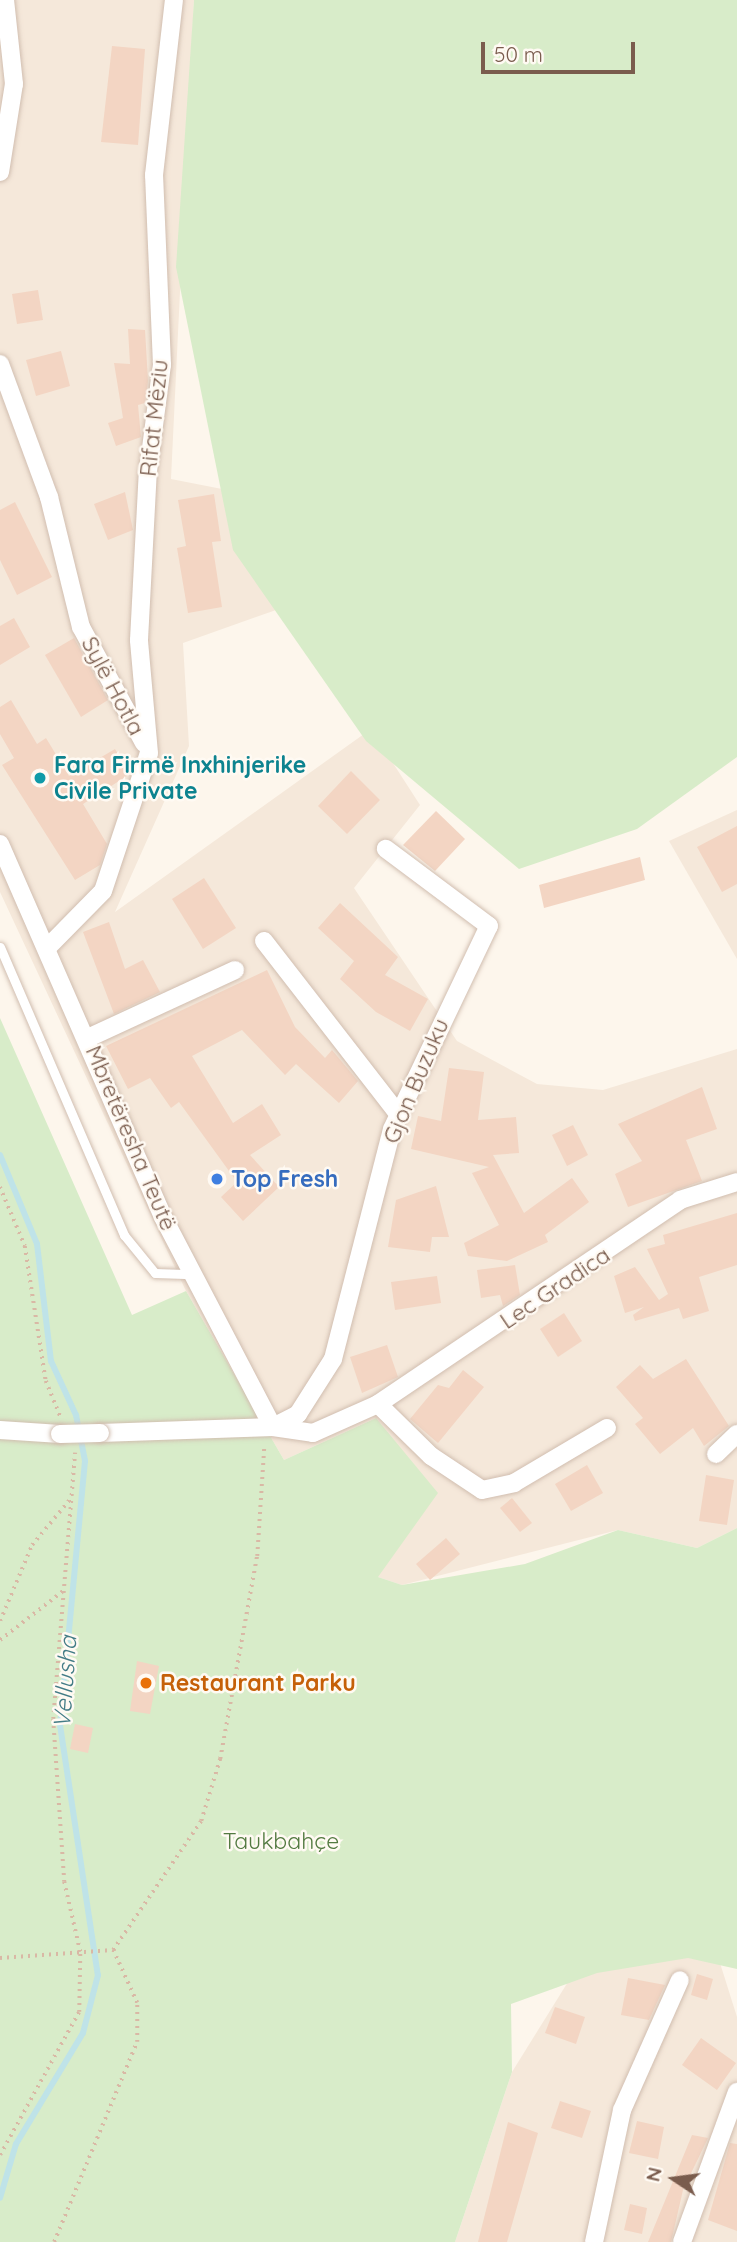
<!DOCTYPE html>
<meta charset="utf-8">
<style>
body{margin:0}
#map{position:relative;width:737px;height:2242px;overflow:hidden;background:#fdf6ec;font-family:Quicksand,sans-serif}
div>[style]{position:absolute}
.residential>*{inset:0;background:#f5e8da}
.green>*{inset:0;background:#d8ecc9}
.stream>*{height:6px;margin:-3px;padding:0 3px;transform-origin:3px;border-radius:3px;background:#bfe3e8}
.building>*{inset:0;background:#f3d5c3}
.path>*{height:3.5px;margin-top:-1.75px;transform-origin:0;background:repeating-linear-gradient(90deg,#d9b8a5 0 2px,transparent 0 7px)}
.roads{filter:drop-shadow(0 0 2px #d1beb0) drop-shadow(0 0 2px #d1beb0)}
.service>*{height:9px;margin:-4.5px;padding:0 4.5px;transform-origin:4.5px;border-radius:4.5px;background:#fff}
.minor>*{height:18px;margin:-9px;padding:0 9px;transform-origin:9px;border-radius:9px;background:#fff}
.bridges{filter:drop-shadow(0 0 2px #d1beb0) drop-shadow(0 0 2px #d1beb0)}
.minor-bridge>*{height:18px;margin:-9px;padding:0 9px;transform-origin:9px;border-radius:9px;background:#fff}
.dots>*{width:19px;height:19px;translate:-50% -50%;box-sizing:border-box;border:4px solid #fffaf3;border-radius:50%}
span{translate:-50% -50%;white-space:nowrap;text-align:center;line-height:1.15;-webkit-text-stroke:5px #fffaf3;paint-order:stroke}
.street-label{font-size:23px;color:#7a5c4d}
.culture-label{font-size:23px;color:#0d838f;font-weight:700}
.left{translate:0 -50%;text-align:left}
.shop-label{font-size:23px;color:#366cbe;font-weight:700}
.food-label{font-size:23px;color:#c56008;font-weight:700}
.park-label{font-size:23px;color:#537a41}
.water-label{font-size:24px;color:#437c86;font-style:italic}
.north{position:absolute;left:639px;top:2144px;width:70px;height:70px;-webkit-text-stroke:5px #fffaf3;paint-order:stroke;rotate:283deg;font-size:19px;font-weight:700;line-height:28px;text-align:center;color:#7a5c4d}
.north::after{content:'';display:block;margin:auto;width:24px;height:32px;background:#7a5c4d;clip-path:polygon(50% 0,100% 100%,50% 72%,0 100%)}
.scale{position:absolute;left:481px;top:42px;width:154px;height:32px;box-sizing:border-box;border:4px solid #7a5c4d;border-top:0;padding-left:9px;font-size:21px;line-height:24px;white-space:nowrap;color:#7a5c4d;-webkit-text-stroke:5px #fffaf3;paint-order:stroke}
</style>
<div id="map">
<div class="residential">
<div style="clip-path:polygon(0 0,194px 0,171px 479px,222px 489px,276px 610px,183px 643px,189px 746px,115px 912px,371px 729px,420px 805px,354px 888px,457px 1041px,537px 1084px,603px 1090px,737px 1049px,737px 1528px,697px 1548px,618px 1530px,402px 1585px,378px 1577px,376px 1418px,284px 1460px,186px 1291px,0 892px)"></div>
<div style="clip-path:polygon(737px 810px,737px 959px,669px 841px)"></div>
<div style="clip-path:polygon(653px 1952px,720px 1963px,737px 2017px,737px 2242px,455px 2242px,512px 2072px,576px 1969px)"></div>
</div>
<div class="green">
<div style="clip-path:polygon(194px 0,737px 0,737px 757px,637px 829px,519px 869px,366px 741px,233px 550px,176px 267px)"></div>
<div style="clip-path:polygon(0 1018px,132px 1315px,186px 1291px,284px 1460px,376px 1418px,438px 1493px,378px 1577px,402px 1585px,525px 1564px,618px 1530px,697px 1548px,737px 1528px,737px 1969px,688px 1958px,597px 1973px,511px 2004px,512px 2072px,455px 2242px,0 2242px)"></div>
</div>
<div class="stream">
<div style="left:0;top:1155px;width:96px;rotate:67.4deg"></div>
<div style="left:37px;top:1244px;width:118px;rotate:83.2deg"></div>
<div style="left:51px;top:1361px;width:60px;rotate:65.2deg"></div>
<div style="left:76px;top:1415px;width:47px;rotate:78.9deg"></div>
<div style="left:85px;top:1461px;width:265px;rotate:95.4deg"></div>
<div style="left:60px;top:1725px;width:253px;rotate:81.4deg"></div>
<div style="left:98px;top:1975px;width:60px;rotate:104.5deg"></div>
<div style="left:83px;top:2033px;width:130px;rotate:121.1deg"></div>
<div style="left:16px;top:2144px;width:56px;rotate:106.5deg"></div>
</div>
<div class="building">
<div style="clip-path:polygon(112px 46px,145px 49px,138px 145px,101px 142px)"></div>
<div style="clip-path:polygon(38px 290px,43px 320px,17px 324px,12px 294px)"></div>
<div style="clip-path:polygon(128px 329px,145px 330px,148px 381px,145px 403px,138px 405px,141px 437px,116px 446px,108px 423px,123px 418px,114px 363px,130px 364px)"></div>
<div style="clip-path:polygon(61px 351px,70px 386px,36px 396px,26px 360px)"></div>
<div style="clip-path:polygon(125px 492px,133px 530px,108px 540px,94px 504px)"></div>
<div style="clip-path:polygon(214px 494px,221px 541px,212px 542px,222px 607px,188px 613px,177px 548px,186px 546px,178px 500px)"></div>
<div style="clip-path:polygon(15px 502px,52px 577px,17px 595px,0 560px,0 510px)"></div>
<div style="clip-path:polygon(14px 618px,30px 647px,0 665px,0 626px)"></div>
<div style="clip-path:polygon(74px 638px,108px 700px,81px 717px,45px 655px)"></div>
<div style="clip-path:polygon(11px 700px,37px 744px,46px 738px,69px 776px,115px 749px,130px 774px,83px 804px,107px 844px,100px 865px,75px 880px,2px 765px,14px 758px,0 734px,0 707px)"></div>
<div style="clip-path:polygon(351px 771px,380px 800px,347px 834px,318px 806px)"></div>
<div style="clip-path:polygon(436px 811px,465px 839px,435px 871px,403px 845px)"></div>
<div style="clip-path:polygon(737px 826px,737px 884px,722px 892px,697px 847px)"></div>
<div style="clip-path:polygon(640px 857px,645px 880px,544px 908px,539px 885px)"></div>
<div style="clip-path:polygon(204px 878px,236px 928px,203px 949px,172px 899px)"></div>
<div style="clip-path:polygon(340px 903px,398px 957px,385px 975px,428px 999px,410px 1031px,376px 1012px,340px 979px,354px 961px,318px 928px)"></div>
<div style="clip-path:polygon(109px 922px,125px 969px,143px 960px,160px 992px,114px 1014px,83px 932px)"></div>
<div style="clip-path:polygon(267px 970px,295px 1027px,325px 1058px,332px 1050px,358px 1081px,339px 1103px,296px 1064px,285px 1075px,242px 1030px,192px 1056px,233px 1123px,262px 1104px,281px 1135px,250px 1155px,279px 1187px,243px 1221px,221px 1197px,237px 1182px,179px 1102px,171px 1108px,150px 1078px,128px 1089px,106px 1046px)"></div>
<div style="clip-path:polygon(449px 1068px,484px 1072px,478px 1120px,516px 1117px,519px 1153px,493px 1155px,524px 1213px,572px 1178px,589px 1202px,545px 1235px,548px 1242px,507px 1261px,468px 1256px,464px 1243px,499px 1225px,472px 1173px,489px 1167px,411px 1149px,418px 1116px,441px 1121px)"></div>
<div style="clip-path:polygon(702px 1087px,717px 1129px,686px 1140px,702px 1181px,628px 1207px,615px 1174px,642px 1161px,618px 1124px)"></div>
<div style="clip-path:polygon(573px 1125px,588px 1155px,567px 1166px,552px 1135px)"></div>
<div style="clip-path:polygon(436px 1186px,449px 1237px,432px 1237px,430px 1252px,388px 1247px,396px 1200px)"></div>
<div style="clip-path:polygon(737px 1213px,737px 1265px,699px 1277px,709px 1311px,683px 1319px,679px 1308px,635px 1321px,633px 1315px,644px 1307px,625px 1313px,614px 1276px,635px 1267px,659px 1300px,668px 1294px,647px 1249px,665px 1244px,663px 1235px)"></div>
<div style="clip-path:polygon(515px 1265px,520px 1295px,503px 1306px,500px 1295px,481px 1298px,477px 1270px)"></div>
<div style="clip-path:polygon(437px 1276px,441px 1303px,395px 1310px,391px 1282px)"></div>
<div style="clip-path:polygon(564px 1313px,582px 1341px,558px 1357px,540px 1329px)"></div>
<div style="clip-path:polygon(387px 1345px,398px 1377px,362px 1393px,350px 1357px)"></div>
<div style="clip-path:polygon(686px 1359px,729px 1426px,704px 1446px,693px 1428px,660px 1454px,635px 1424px,643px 1418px,616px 1387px,640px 1365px,653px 1379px)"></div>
<div style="clip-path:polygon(463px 1370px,484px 1387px,438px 1443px,410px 1419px,438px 1385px,449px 1388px)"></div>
<div style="clip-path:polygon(587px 1465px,603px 1493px,571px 1511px,555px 1484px)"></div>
<div style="clip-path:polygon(706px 1475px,734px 1480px,727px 1525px,699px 1521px)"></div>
<div style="clip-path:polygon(512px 1498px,532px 1523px,520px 1532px,500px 1508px)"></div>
<div style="clip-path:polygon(446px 1538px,460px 1554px,430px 1580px,416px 1564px)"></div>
<div style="clip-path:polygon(137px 1661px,159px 1666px,150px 1714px,130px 1711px)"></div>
<div style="clip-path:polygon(75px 1724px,93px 1728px,88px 1753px,70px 1749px)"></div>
<div style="clip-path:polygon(697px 1974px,713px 1979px,707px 2000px,691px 1995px)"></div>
<div style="clip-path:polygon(628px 1978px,665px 1985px,649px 2020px,621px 2015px)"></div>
<div style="clip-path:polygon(555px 2007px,585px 2017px,576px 2044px,545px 2033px)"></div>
<div style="clip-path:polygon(701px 2038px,736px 2063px,717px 2090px,682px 2065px)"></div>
<div style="clip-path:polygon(560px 2101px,591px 2111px,582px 2138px,551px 2128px)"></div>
<div style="clip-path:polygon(637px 2121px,664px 2127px,658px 2159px,629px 2153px)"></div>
<div style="clip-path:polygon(508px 2122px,538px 2133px,507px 2242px,478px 2242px)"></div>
<div style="clip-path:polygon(692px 2135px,708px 2138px,683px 2190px,671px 2242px,648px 2242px)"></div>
<div style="clip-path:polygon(730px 2143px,737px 2144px,737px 2231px,708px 2220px)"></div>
<div style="clip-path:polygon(630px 2204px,647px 2208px,642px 2234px,624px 2230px)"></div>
</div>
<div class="path">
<div style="left:0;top:1187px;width:64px;rotate:67deg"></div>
<div style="left:25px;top:1246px;width:137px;rotate:81.2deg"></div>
<div style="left:46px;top:1381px;width:38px;rotate:68deg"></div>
<div style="left:0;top:1621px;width:82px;rotate:-67.2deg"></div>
<div style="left:32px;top:1545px;width:62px;rotate:-50.2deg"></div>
<div style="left:0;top:1640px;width:80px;rotate:-37.9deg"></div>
<div style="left:0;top:1958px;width:113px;rotate:-4deg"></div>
<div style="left:113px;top:1950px;width:156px;rotate:-55.7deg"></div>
<div style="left:201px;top:1821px;width:65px;rotate:-73deg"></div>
<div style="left:220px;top:1759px;width:206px;rotate:-79.7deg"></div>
<div style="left:257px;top:1556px;width:109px;rotate:-86.3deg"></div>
<div style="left:0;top:2155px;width:163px;rotate:-61.1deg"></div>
<div style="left:79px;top:2012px;width:60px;rotate:-89deg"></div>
<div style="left:80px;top:1952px;width:72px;rotate:-102.9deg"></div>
<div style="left:64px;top:1882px;width:163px;rotate:-93.9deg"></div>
<div style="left:53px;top:1719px;width:267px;rotate:-85.3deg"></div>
<div style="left:54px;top:2242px;width:217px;rotate:-67.5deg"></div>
<div style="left:137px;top:2042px;width:39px;rotate:-90deg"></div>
<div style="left:137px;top:2003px;width:58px;rotate:-114.4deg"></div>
</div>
<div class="roads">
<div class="service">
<div style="left:0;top:947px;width:314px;rotate:66.7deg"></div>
<div style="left:124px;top:1235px;width:49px;rotate:50.8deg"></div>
<div style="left:155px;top:1273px;width:37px;rotate:2deg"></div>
</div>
<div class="minor">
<div style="left:0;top:172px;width:89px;rotate:-81deg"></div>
<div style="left:14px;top:84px;width:84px;rotate:-96.1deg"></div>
<div style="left:0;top:364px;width:142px;rotate:69.8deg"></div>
<div style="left:49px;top:497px;width:134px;rotate:76.2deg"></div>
<div style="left:81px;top:627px;width:132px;rotate:61.5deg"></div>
<div style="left:0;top:844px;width:407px;rotate:66.4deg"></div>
<div style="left:163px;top:1217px;width:237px;rotate:62.4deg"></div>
<div style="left:273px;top:1427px;width:28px;rotate:-27deg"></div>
<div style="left:298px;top:1414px;width:65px;rotate:-57.5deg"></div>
<div style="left:333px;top:1359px;width:237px;rotate:-75.6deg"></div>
<div style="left:392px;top:1129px;width:225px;rotate:-64.5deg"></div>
<div style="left:489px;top:926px;width:129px;rotate:-143.2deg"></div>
<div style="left:264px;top:941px;width:219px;rotate:52.2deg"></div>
<div style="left:48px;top:947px;width:78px;rotate:-45.5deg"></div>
<div style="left:103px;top:891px;width:145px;rotate:-71.6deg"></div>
<div style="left:149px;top:753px;width:113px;rotate:-95.1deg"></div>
<div style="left:139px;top:640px;width:169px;rotate:-87deg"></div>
<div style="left:148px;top:471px;width:107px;rotate:-82.5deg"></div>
<div style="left:162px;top:365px;width:190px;rotate:-92.4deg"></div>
<div style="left:154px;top:175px;width:176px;rotate:-83.5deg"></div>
<div style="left:88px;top:1038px;width:162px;rotate:-24.8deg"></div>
<div style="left:378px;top:1404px;width:74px;rotate:44.5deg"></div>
<div style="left:431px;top:1456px;width:61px;rotate:33.7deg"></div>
<div style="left:482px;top:1490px;width:33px;rotate:-12deg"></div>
<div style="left:514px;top:1483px;width:108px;rotate:-30.6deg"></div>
<div style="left:0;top:1430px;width:60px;rotate:3.8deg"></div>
<div style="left:100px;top:1433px;width:173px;rotate:-2deg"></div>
<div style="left:273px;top:1427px;width:40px;rotate:8.5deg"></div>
<div style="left:313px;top:1433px;width:71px;rotate:-24deg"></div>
<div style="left:378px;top:1404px;width:364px;rotate:-34deg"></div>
<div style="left:680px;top:1200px;width:60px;rotate:-17.5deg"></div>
<div style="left:716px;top:1454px;width:29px;rotate:-44deg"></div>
<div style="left:594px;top:2242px;width:135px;rotate:-78deg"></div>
<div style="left:622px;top:2110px;width:142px;rotate:-66deg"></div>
<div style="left:682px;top:2242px;width:160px;rotate:-69.9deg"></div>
</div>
</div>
<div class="bridges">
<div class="minor-bridge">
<div style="left:60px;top:1434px;width:40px;rotate:-1.4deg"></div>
</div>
</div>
<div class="dots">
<div style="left:40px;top:778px;background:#0f9aa8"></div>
<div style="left:217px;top:1179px;background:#3f7fe0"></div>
<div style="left:146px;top:1683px;background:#e8710a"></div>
</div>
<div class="street-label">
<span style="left:154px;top:418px;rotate:-84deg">Rifat Mëziu</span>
<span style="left:113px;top:686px;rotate:62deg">Sylë Hotla</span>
<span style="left:416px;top:1081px;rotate:-67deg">Gjon Buzuku</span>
<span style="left:131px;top:1138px;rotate:67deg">Mbretëresha Teutë</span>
<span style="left:555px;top:1288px;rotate:-34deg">Lec Gradica</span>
</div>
<div class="culture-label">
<span class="left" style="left:54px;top:778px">Fara Firmë Inxhinjerike<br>Civile Private</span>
</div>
<div class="shop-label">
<span class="left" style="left:231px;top:1179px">Top Fresh</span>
</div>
<div class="food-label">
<span class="left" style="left:160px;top:1683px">Restaurant Parku</span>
</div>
<div class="park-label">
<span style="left:281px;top:1841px">Taukbahçe</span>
</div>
<div class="water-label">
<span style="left:65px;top:1682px;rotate:-86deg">Vellusha</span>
</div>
<div class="north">N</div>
<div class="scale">50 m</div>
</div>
